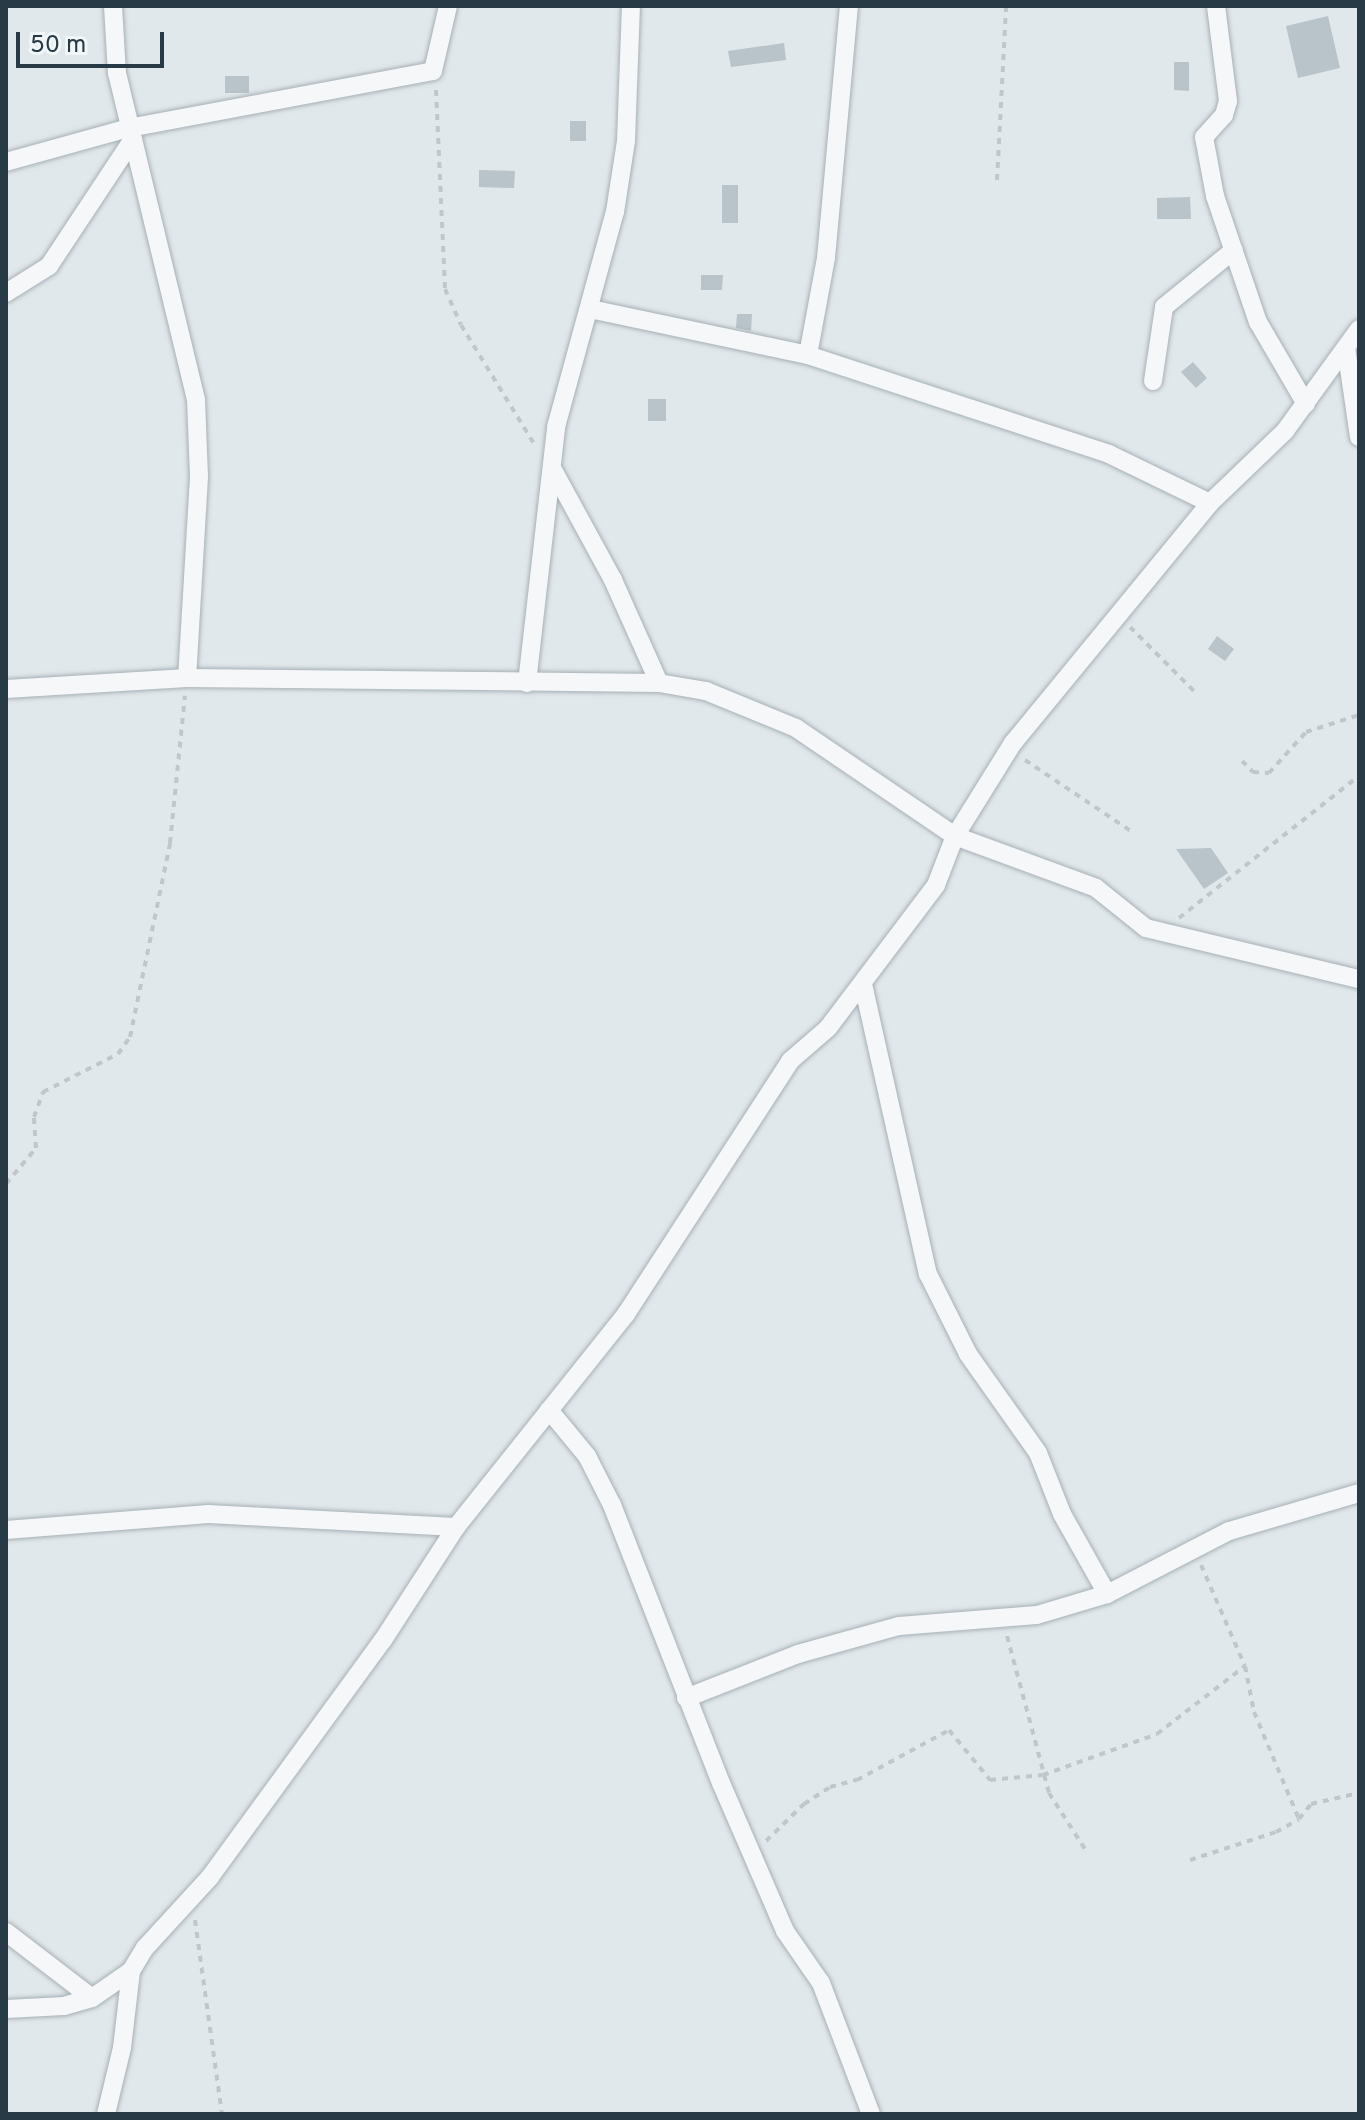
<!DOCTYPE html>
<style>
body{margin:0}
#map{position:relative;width:1365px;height:2120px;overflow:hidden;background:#e1e8eb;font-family:Overpass,sans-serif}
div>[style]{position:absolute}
.building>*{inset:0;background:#b8c3ca}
.path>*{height:4px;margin-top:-2px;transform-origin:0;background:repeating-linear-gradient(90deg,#c0c6ca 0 6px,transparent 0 12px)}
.roads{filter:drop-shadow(0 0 2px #a6b0b6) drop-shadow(0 0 2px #a6b0b6)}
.street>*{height:18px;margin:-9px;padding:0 9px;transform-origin:9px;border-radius:9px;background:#f5f7f9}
span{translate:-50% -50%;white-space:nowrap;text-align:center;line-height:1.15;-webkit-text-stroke:7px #f1f6f8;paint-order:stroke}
.frame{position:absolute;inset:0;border:8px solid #283a45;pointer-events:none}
.scale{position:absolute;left:16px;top:32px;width:148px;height:36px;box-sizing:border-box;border:4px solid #283a45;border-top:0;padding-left:10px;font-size:24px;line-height:28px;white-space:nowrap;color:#283a45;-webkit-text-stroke:6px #f1f6f8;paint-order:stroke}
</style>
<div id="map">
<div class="building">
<div style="clip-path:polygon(1328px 16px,1340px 68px,1298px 78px,1286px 26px)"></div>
<div style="clip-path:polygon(784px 43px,786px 60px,731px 67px,728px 51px)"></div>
<div style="clip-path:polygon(1174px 62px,1189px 62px,1189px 91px,1174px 90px)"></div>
<div style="clip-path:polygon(225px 76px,249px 76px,249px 93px,225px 93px)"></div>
<div style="clip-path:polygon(570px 121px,586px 121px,586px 141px,570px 141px)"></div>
<div style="clip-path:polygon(479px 170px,515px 171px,514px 188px,479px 187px)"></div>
<div style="clip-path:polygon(722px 185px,738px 185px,738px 223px,722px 223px)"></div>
<div style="clip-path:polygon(1190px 197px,1191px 219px,1157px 219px,1157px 198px)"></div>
<div style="clip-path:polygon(701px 275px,723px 275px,722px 290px,701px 290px)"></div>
<div style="clip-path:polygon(737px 314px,752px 314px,751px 331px,736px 328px)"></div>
<div style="clip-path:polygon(1193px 362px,1207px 378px,1196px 388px,1181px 372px)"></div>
<div style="clip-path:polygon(648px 399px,666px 399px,666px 421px,648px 421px)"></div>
<div style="clip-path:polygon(1217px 636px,1234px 649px,1225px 661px,1208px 649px)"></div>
<div style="clip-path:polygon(1211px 848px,1228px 873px,1204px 889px,1176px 849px)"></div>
</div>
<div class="path">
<div style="left:436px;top:90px;width:199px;rotate:87.4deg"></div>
<div style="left:445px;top:289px;width:39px;rotate:66deg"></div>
<div style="left:461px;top:325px;width:143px;rotate:58.4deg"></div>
<div style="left:997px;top:180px;width:174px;rotate:-87deg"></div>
<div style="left:1130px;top:627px;width:92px;rotate:45deg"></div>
<div style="left:1025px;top:760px;width:129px;rotate:33.9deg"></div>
<div style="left:1242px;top:761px;width:16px;rotate:45deg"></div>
<div style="left:1253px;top:772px;width:16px;rotate:4deg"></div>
<div style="left:1269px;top:773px;width:55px;rotate:-47.9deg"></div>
<div style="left:1306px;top:732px;width:56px;rotate:-17.8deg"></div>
<div style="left:1179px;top:918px;width:229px;rotate:-38.3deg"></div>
<div style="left:6px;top:1184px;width:47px;rotate:-50.2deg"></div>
<div style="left:36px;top:1148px;width:31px;rotate:-94deg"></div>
<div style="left:34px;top:1117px;width:27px;rotate:-70deg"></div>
<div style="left:43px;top:1092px;width:84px;rotate:-26.9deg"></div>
<div style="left:118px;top:1054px;width:21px;rotate:-55deg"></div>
<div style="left:130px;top:1037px;width:198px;rotate:-78.3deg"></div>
<div style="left:170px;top:843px;width:148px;rotate:-84.2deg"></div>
<div style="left:1201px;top:1565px;width:110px;rotate:66.5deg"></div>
<div style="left:1245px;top:1666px;width:47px;rotate:78.9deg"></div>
<div style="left:1254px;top:1712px;width:116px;rotate:67.2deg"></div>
<div style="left:1007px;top:1636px;width:163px;rotate:75deg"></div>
<div style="left:1049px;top:1793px;width:67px;rotate:57.3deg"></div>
<div style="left:766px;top:1841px;width:53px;rotate:-44.2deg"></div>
<div style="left:804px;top:1804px;width:31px;rotate:-33deg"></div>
<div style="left:830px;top:1787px;width:28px;rotate:-15deg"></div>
<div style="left:857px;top:1780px;width:105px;rotate:-28.5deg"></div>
<div style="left:949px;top:1730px;width:65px;rotate:50.6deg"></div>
<div style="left:990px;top:1780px;width:53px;rotate:-5.4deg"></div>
<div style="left:1043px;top:1775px;width:121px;rotate:-19.8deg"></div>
<div style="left:1157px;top:1734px;width:111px;rotate:-37.7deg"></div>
<div style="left:1190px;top:1860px;width:90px;rotate:-18deg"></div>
<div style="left:1276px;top:1832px;width:26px;rotate:-29deg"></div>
<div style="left:1299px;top:1819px;width:19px;rotate:-51deg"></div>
<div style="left:1311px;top:1804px;width:49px;rotate:-12.9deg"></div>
<div style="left:195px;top:1920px;width:196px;rotate:82.1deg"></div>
</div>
<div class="roads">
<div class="street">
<div style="left:113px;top:6px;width:67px;rotate:86.6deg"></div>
<div style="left:117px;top:73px;width:335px;rotate:76.4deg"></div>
<div style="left:196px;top:399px;width:78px;rotate:87.8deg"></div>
<div style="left:199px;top:477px;width:201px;rotate:93.4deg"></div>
<div style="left:1216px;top:6px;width:96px;rotate:82.8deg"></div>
<div style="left:1228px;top:101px;width:15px;rotate:106deg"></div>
<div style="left:1224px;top:115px;width:30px;rotate:132deg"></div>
<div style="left:1204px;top:137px;width:60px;rotate:79.4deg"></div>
<div style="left:1215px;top:196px;width:133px;rotate:71.2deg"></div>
<div style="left:1258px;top:322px;width:95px;rotate:59.7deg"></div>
<div style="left:6px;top:162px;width:128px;rotate:-15.5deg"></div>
<div style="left:129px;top:128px;width:309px;rotate:-10.6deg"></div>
<div style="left:433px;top:71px;width:67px;rotate:-77deg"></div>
<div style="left:6px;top:293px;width:51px;rotate:-32.1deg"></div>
<div style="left:49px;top:266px;width:152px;rotate:-56.5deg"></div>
<div style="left:590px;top:309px;width:223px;rotate:11.9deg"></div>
<div style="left:808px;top:355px;width:317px;rotate:18.2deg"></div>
<div style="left:1109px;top:454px;width:112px;rotate:25.9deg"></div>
<div style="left:1346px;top:348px;width:90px;rotate:81.7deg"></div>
<div style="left:808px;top:355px;width:99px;rotate:-79.5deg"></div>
<div style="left:826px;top:258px;width:253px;rotate:-84.8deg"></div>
<div style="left:1153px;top:381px;width:75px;rotate:-81.5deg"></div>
<div style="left:1164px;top:307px;width:90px;rotate:-39.2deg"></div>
<div style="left:552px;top:468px;width:128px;rotate:61.4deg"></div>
<div style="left:613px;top:580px;width:113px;rotate:65.9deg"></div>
<div style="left:527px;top:683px;width:258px;rotate:-83.5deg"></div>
<div style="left:556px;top:427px;width:223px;rotate:-74.7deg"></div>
<div style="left:615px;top:212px;width:72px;rotate:-81.2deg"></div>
<div style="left:626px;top:141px;width:135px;rotate:-87.9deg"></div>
<div style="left:6px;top:689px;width:181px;rotate:-3.5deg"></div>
<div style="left:187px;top:678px;width:472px;rotate:0.6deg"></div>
<div style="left:659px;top:683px;width:48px;rotate:9.7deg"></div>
<div style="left:706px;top:691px;width:97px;rotate:22.3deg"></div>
<div style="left:796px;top:728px;width:192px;rotate:34.2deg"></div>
<div style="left:955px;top:836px;width:150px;rotate:20.2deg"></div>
<div style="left:1096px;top:888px;width:64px;rotate:38.7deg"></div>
<div style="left:1146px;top:928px;width:219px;rotate:13.5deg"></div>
<div style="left:863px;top:984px;width:297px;rotate:77.4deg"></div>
<div style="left:928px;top:1274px;width:89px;rotate:63.4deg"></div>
<div style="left:968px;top:1354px;width:121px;rotate:54.7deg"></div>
<div style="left:1038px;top:1453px;width:66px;rotate:68.5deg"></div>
<div style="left:1062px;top:1514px;width:92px;rotate:60.6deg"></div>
<div style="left:549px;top:1410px;width:60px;rotate:50.4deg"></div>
<div style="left:587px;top:1456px;width:55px;rotate:63deg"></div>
<div style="left:612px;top:1505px;width:299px;rotate:68.6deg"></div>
<div style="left:721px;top:1783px;width:161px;rotate:66.6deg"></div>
<div style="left:785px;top:1931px;width:63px;rotate:55.3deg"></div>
<div style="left:821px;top:1983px;width:140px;rotate:69.1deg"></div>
<div style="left:6px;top:1530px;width:203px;rotate:-4.5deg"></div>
<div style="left:208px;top:1514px;width:248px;rotate:3deg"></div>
<div style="left:686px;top:1698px;width:120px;rotate:-21.4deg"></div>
<div style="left:798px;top:1654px;width:105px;rotate:-15.5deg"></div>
<div style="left:899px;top:1626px;width:138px;rotate:-4.6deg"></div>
<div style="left:1037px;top:1615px;width:73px;rotate:-16.7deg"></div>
<div style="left:1107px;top:1594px;width:137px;rotate:-27.3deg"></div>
<div style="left:1229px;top:1531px;width:135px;rotate:-16.3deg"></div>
<div style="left:6px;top:1932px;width:108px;rotate:37.5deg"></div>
<div style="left:6px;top:2009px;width:58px;rotate:-3deg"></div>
<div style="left:64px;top:2006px;width:29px;rotate:-16deg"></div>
<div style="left:92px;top:1998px;width:47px;rotate:-34.7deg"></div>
<div style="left:106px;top:2114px;width:68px;rotate:-76.4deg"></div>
<div style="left:122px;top:2048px;width:78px;rotate:-83.3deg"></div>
<div style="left:131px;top:1971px;width:27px;rotate:-59deg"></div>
<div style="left:145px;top:1948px;width:96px;rotate:-47.5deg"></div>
<div style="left:210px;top:1877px;width:293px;rotate:-53.9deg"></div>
<div style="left:383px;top:1640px;width:135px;rotate:-57.1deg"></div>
<div style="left:456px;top:1527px;width:273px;rotate:-51.4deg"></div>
<div style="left:626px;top:1314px;width:302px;rotate:-57deg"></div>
<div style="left:790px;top:1061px;width:50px;rotate:-41deg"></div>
<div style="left:828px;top:1028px;width:179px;rotate:-52.9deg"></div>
<div style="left:936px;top:885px;width:53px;rotate:-68.8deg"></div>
<div style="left:955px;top:836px;width:110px;rotate:-58.1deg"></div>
<div style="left:1013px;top:743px;width:310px;rotate:-50.6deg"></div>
<div style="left:1210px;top:503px;width:104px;rotate:-43.8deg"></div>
<div style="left:1285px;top:431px;width:126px;rotate:-54deg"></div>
</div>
</div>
<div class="frame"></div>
<div class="scale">50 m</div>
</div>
